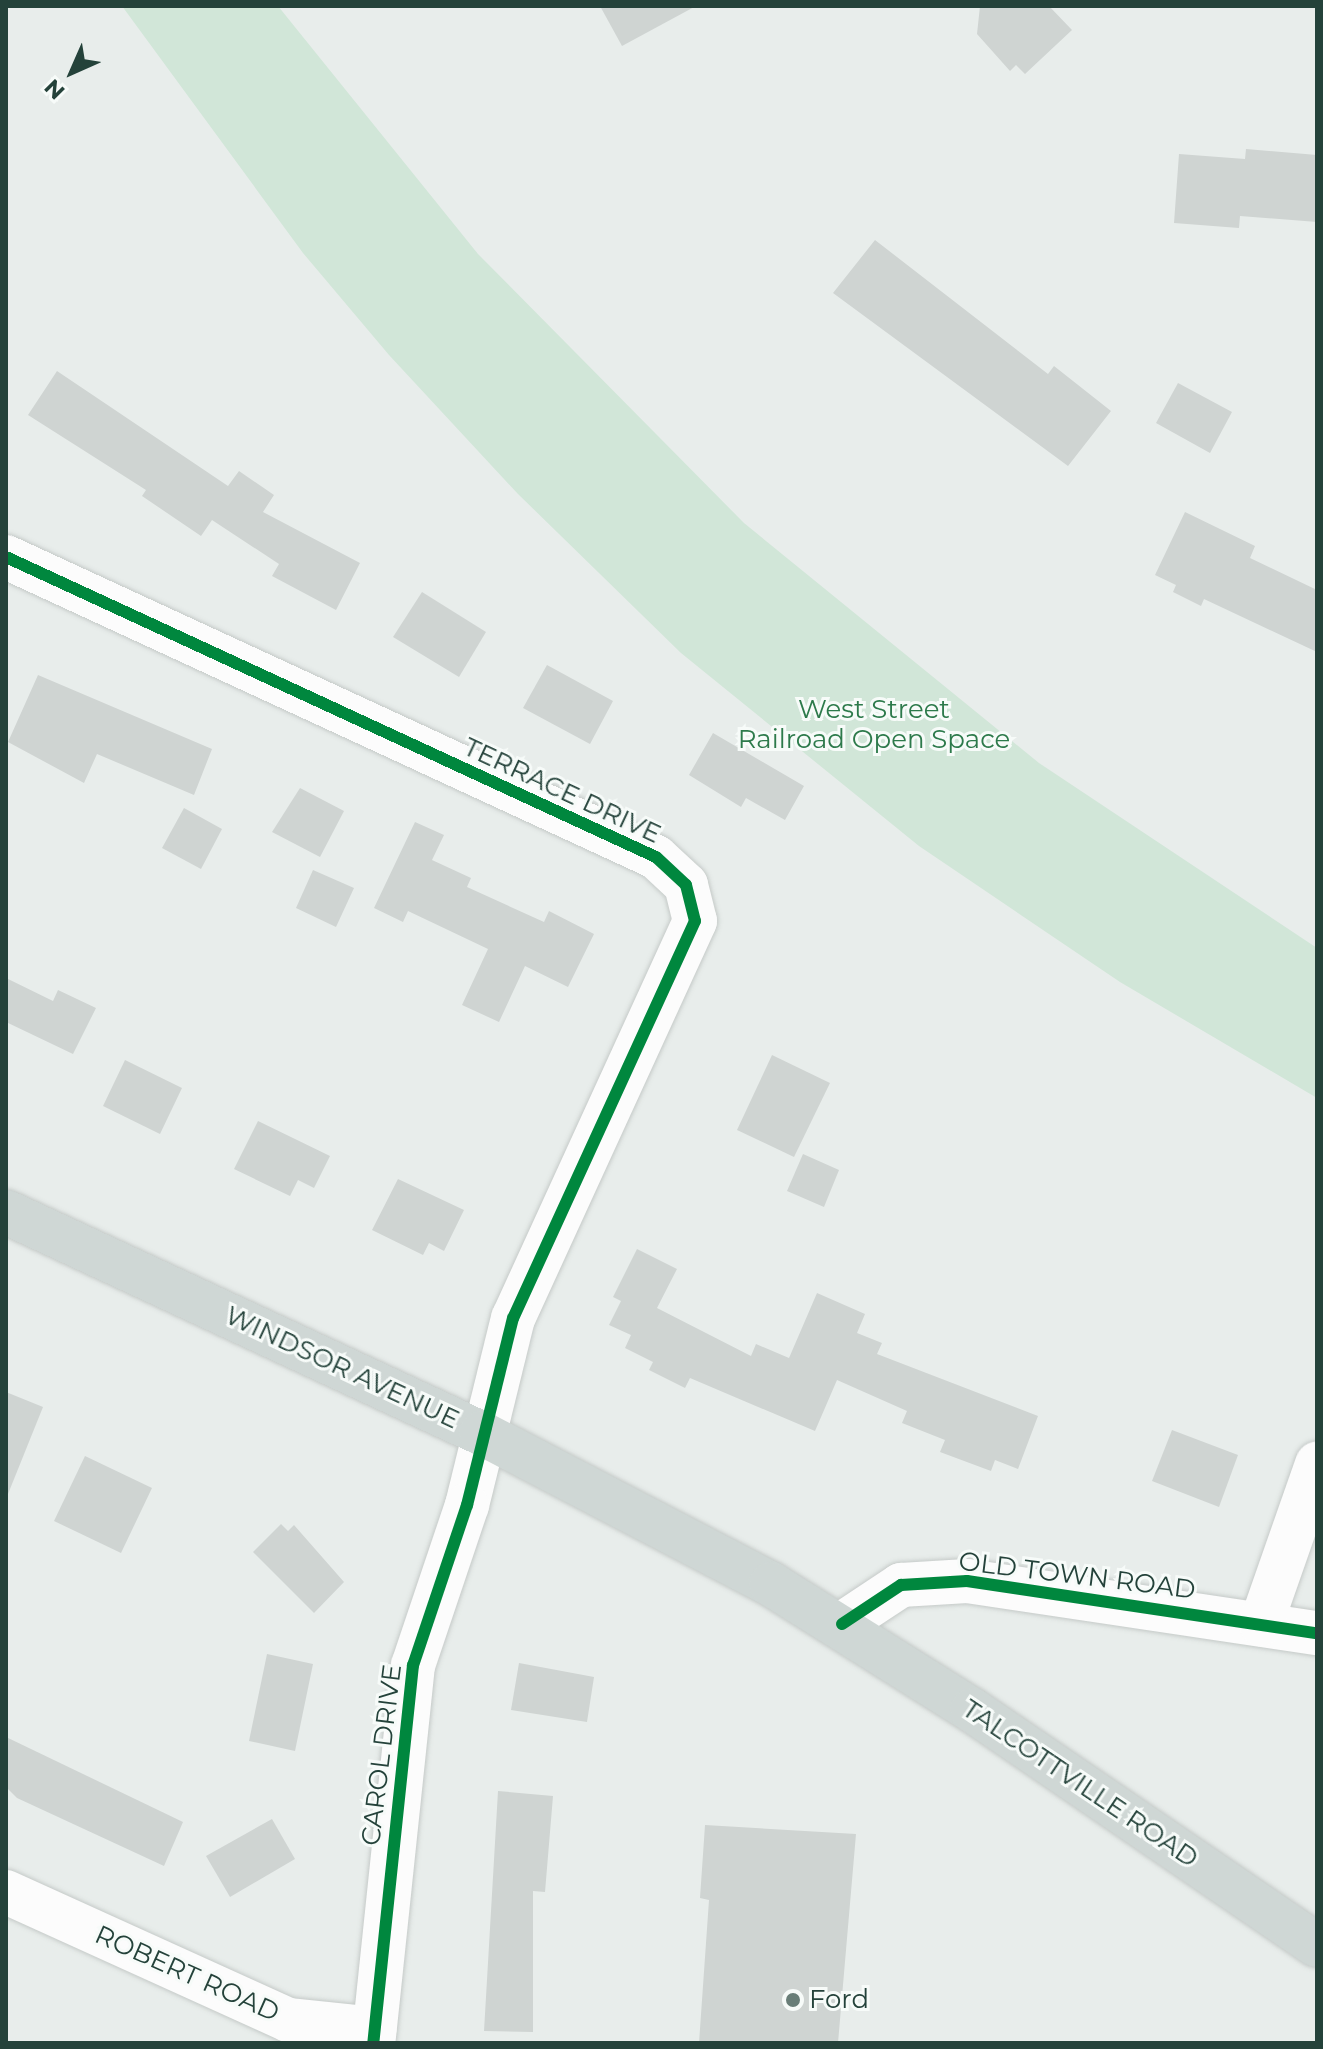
<!DOCTYPE html>
<style>
body{margin:0}
#map{position:relative;width:1323px;height:2049px;overflow:hidden;background:#e8edeb;font-family:Montserrat,sans-serif}
div>[style]{position:absolute}
.green>*{inset:0;background:#d1e6d8}
.building>*{inset:0;background:#cfd4d2}
.roads{filter:drop-shadow(0 0 2px #c5cac8) drop-shadow(0 0 2px #c5cac8)}
.minor>*{height:44px;margin:-22px;padding:0 22px;transform-origin:22px;border-radius:22px;background:#fcfcfc}
.major>*{height:44px;margin:-22px;padding:0 22px;transform-origin:22px;border-radius:22px;background:#cfd7d5}
.cycleway>*{height:12px;margin:-6px;padding:0 6px;transform-origin:6px;border-radius:6px;background:#00873e}
.dots>*{width:22px;height:22px;translate:-50% -50%;box-sizing:border-box;border:4px solid #f7fbf9;border-radius:50%}
span{translate:-50% -50%;white-space:nowrap;text-align:center;line-height:1.15;-webkit-text-stroke:6px #f7fbf9;paint-order:stroke}
.park-label{font-size:26px;color:#2d7a4b}
.street-label{font-size:26px;color:#24423a}
.poi-label{font-size:26px;color:#24423a}
.left{translate:0 -50%;text-align:left}
.frame{position:absolute;inset:0;border:8px solid #24423a;pointer-events:none}
.north{position:absolute;left:32px;top:32px;width:80px;height:80px;-webkit-text-stroke:6px #f7fbf9;paint-order:stroke;rotate:225deg;font-size:22px;font-weight:700;line-height:32px;text-align:center;color:#24423a}
.north::after{content:'';display:block;margin:auto;width:28px;height:36px;background:#24423a;clip-path:polygon(50% 0,100% 100%,50% 72%,0 100%)}
</style>
<div id="map">
<div class="green">
<div style="clip-path:polygon(122px 6px,278px 6px,478px 254px,744px 523px,1039px 763px,1317px 948px,1317px 1098px,1120px 982px,919px 846px,681px 653px,518px 494px,389px 355px,303px 253px)"></div>
</div>
<div class="building">
<div style="clip-path:polygon(600px 6px,696px 6px,622px 46px)"></div>
<div style="clip-path:polygon(980px 6px,1049px 6px,1072px 30px,1025px 74px,1016px 65px,1010px 71px,977px 34px)"></div>
<div style="clip-path:polygon(1246px 149px,1317px 155px,1317px 222px,1240px 216px,1239px 228px,1174px 223px,1179px 154px,1245px 159px)"></div>
<div style="clip-path:polygon(875px 240px,1048px 374px,1054px 366px,1111px 411px,1068px 466px,833px 293px)"></div>
<div style="clip-path:polygon(57px 371px,228px 486px,239px 471px,274px 495px,263px 512px,360px 563px,336px 610px,272px 576px,279px 564px,212px 520px,201px 536px,142px 496px,146px 490px,28px 415px)"></div>
<div style="clip-path:polygon(1178px 383px,1232px 412px,1210px 453px,1156px 423px)"></div>
<div style="clip-path:polygon(1185px 512px,1255px 546px,1250px 558px,1317px 590px,1317px 652px,1204px 599px,1201px 606px,1173px 592px,1176px 585px,1155px 575px)"></div>
<div style="clip-path:polygon(422px 592px,486px 632px,459px 677px,393px 637px)"></div>
<div style="clip-path:polygon(547px 665px,613px 701px,590px 744px,523px 708px)"></div>
<div style="clip-path:polygon(38px 675px,212px 749px,194px 795px,97px 754px,84px 783px,8px 742px)"></div>
<div style="clip-path:polygon(713px 733px,804px 786px,785px 820px,746px 798px,741px 807px,689px 775px)"></div>
<div style="clip-path:polygon(300px 788px,344px 811px,320px 857px,272px 832px)"></div>
<div style="clip-path:polygon(184px 808px,222px 829px,201px 869px,162px 848px)"></div>
<div style="clip-path:polygon(415px 822px,444px 835px,432px 860px,471px 878px,467px 887px,544px 922px,549px 911px,594px 934px,568px 987px,525px 966px,499px 1022px,462px 1005px,488px 949px,408px 911px,403px 922px,374px 908px)"></div>
<div style="clip-path:polygon(313px 870px,354px 888px,336px 927px,296px 908px)"></div>
<div style="clip-path:polygon(6px 978px,53px 1001px,58px 990px,96px 1008px,73px 1054px,6px 1022px)"></div>
<div style="clip-path:polygon(772px 1055px,830px 1083px,794px 1157px,737px 1130px)"></div>
<div style="clip-path:polygon(125px 1060px,182px 1088px,160px 1134px,103px 1106px)"></div>
<div style="clip-path:polygon(258px 1121px,330px 1156px,314px 1188px,298px 1180px,290px 1196px,234px 1169px)"></div>
<div style="clip-path:polygon(803px 1154px,839px 1170px,824px 1207px,787px 1191px)"></div>
<div style="clip-path:polygon(398px 1179px,464px 1210px,444px 1251px,429px 1243px,423px 1255px,372px 1230px)"></div>
<div style="clip-path:polygon(637px 1249px,677px 1269px,657px 1308px,751px 1356px,756px 1344px,789px 1358px,817px 1293px,865px 1314px,857px 1333px,882px 1343px,877px 1354px,1038px 1416px,1018px 1469px,995px 1460px,991px 1471px,940px 1452px,945px 1440px,902px 1423px,907px 1411px,837px 1380px,815px 1431px,690px 1378px,685px 1388px,649px 1370px,653px 1362px,625px 1348px,631px 1335px,609px 1325px,621px 1301px,613px 1297px)"></div>
<div style="clip-path:polygon(6px 1392px,43px 1407px,8px 1494px,6px 1494px)"></div>
<div style="clip-path:polygon(1172px 1430px,1238px 1455px,1219px 1507px,1152px 1481px)"></div>
<div style="clip-path:polygon(85px 1456px,152px 1488px,121px 1553px,54px 1521px)"></div>
<div style="clip-path:polygon(281px 1524px,288px 1531px,294px 1525px,344px 1582px,314px 1613px,253px 1552px)"></div>
<div style="clip-path:polygon(267px 1654px,313px 1664px,295px 1751px,249px 1741px)"></div>
<div style="clip-path:polygon(519px 1663px,594px 1677px,587px 1722px,511px 1710px)"></div>
<div style="clip-path:polygon(6px 1737px,183px 1822px,164px 1866px,17px 1798px,6px 1787px)"></div>
<div style="clip-path:polygon(498px 1791px,553px 1796px,545px 1892px,533px 1891px,533px 2032px,484px 2031px)"></div>
<div style="clip-path:polygon(272px 1819px,295px 1859px,230px 1897px,206px 1856px)"></div>
<div style="clip-path:polygon(705px 1825px,856px 1834px,838px 2043px,699px 2043px,709px 1900px,700px 1898px)"></div>
</div>
<div class="roads">
<div class="minor">
<div style="left:6px;top:557px;width:716px;rotate:24.78deg"></div>
<div style="left:656px;top:857px;width:41px;rotate:43deg"></div>
<div style="left:686px;top:885px;width:37px;rotate:76deg"></div>
<div style="left:695px;top:921px;width:437px;rotate:114.6deg"></div>
<div style="left:513px;top:1318px;width:193px;rotate:103.8deg"></div>
<div style="left:467px;top:1505px;width:169px;rotate:108.6deg"></div>
<div style="left:413px;top:1665px;width:380px;rotate:96deg"></div>
<div style="left:842px;top:1624px;width:71px;rotate:-33.5deg"></div>
<div style="left:901px;top:1585px;width:66px;rotate:-3.5deg"></div>
<div style="left:967px;top:1581px;width:354px;rotate:8.5deg"></div>
<div style="left:1261px;top:1624px;width:170px;rotate:-70.7deg"></div>
<div style="left:6px;top:1892px;width:310px;rotate:24.4deg"></div>
<div style="left:288px;top:2020px;width:87px;rotate:5.9deg"></div>
</div>
<div class="major">
<div style="left:6px;top:1212px;width:524px;rotate:24.95deg"></div>
<div style="left:481px;top:1433px;width:327px;rotate:27.5deg"></div>
<div style="left:771px;top:1584px;width:237px;rotate:32.1deg"></div>
<div style="left:972px;top:1710px;width:417px;rotate:34.3deg"></div>
</div>
</div>
<div class="cycleway">
<div style="left:6px;top:557px;width:716px;rotate:24.78deg"></div>
<div style="left:656px;top:857px;width:41px;rotate:43deg"></div>
<div style="left:686px;top:885px;width:37px;rotate:76deg"></div>
<div style="left:695px;top:921px;width:437px;rotate:114.6deg"></div>
<div style="left:513px;top:1318px;width:193px;rotate:103.8deg"></div>
<div style="left:467px;top:1505px;width:169px;rotate:108.6deg"></div>
<div style="left:413px;top:1665px;width:380px;rotate:96deg"></div>
<div style="left:842px;top:1624px;width:71px;rotate:-33.5deg"></div>
<div style="left:901px;top:1585px;width:66px;rotate:-3.5deg"></div>
<div style="left:967px;top:1581px;width:354px;rotate:8.5deg"></div>
</div>
<div class="dots">
<div style="left:793px;top:2000px;background:#697e78"></div>
</div>
<div class="park-label">
<span style="left:874px;top:725px">West Street<br>Railroad Open Space</span>
</div>
<div class="street-label">
<span style="left:562px;top:791px;rotate:25deg">TERRACE DRIVE</span>
<span style="left:342px;top:1368px;rotate:25deg">WINDSOR AVENUE</span>
<span style="left:1077px;top:1576px;rotate:7deg">OLD TOWN ROAD</span>
<span style="left:382px;top:1755px;rotate:-83deg">CAROL DRIVE</span>
<span style="left:1080px;top:1784px;rotate:34deg">TALCOTTVILLE ROAD</span>
<span style="left:187px;top:1974px;rotate:24deg">ROBERT ROAD</span>
</div>
<div class="poi-label">
<span class="left" style="left:809px;top:2000px">Ford</span>
</div>
<div class="frame"></div>
<div class="north">N</div>
</div>
